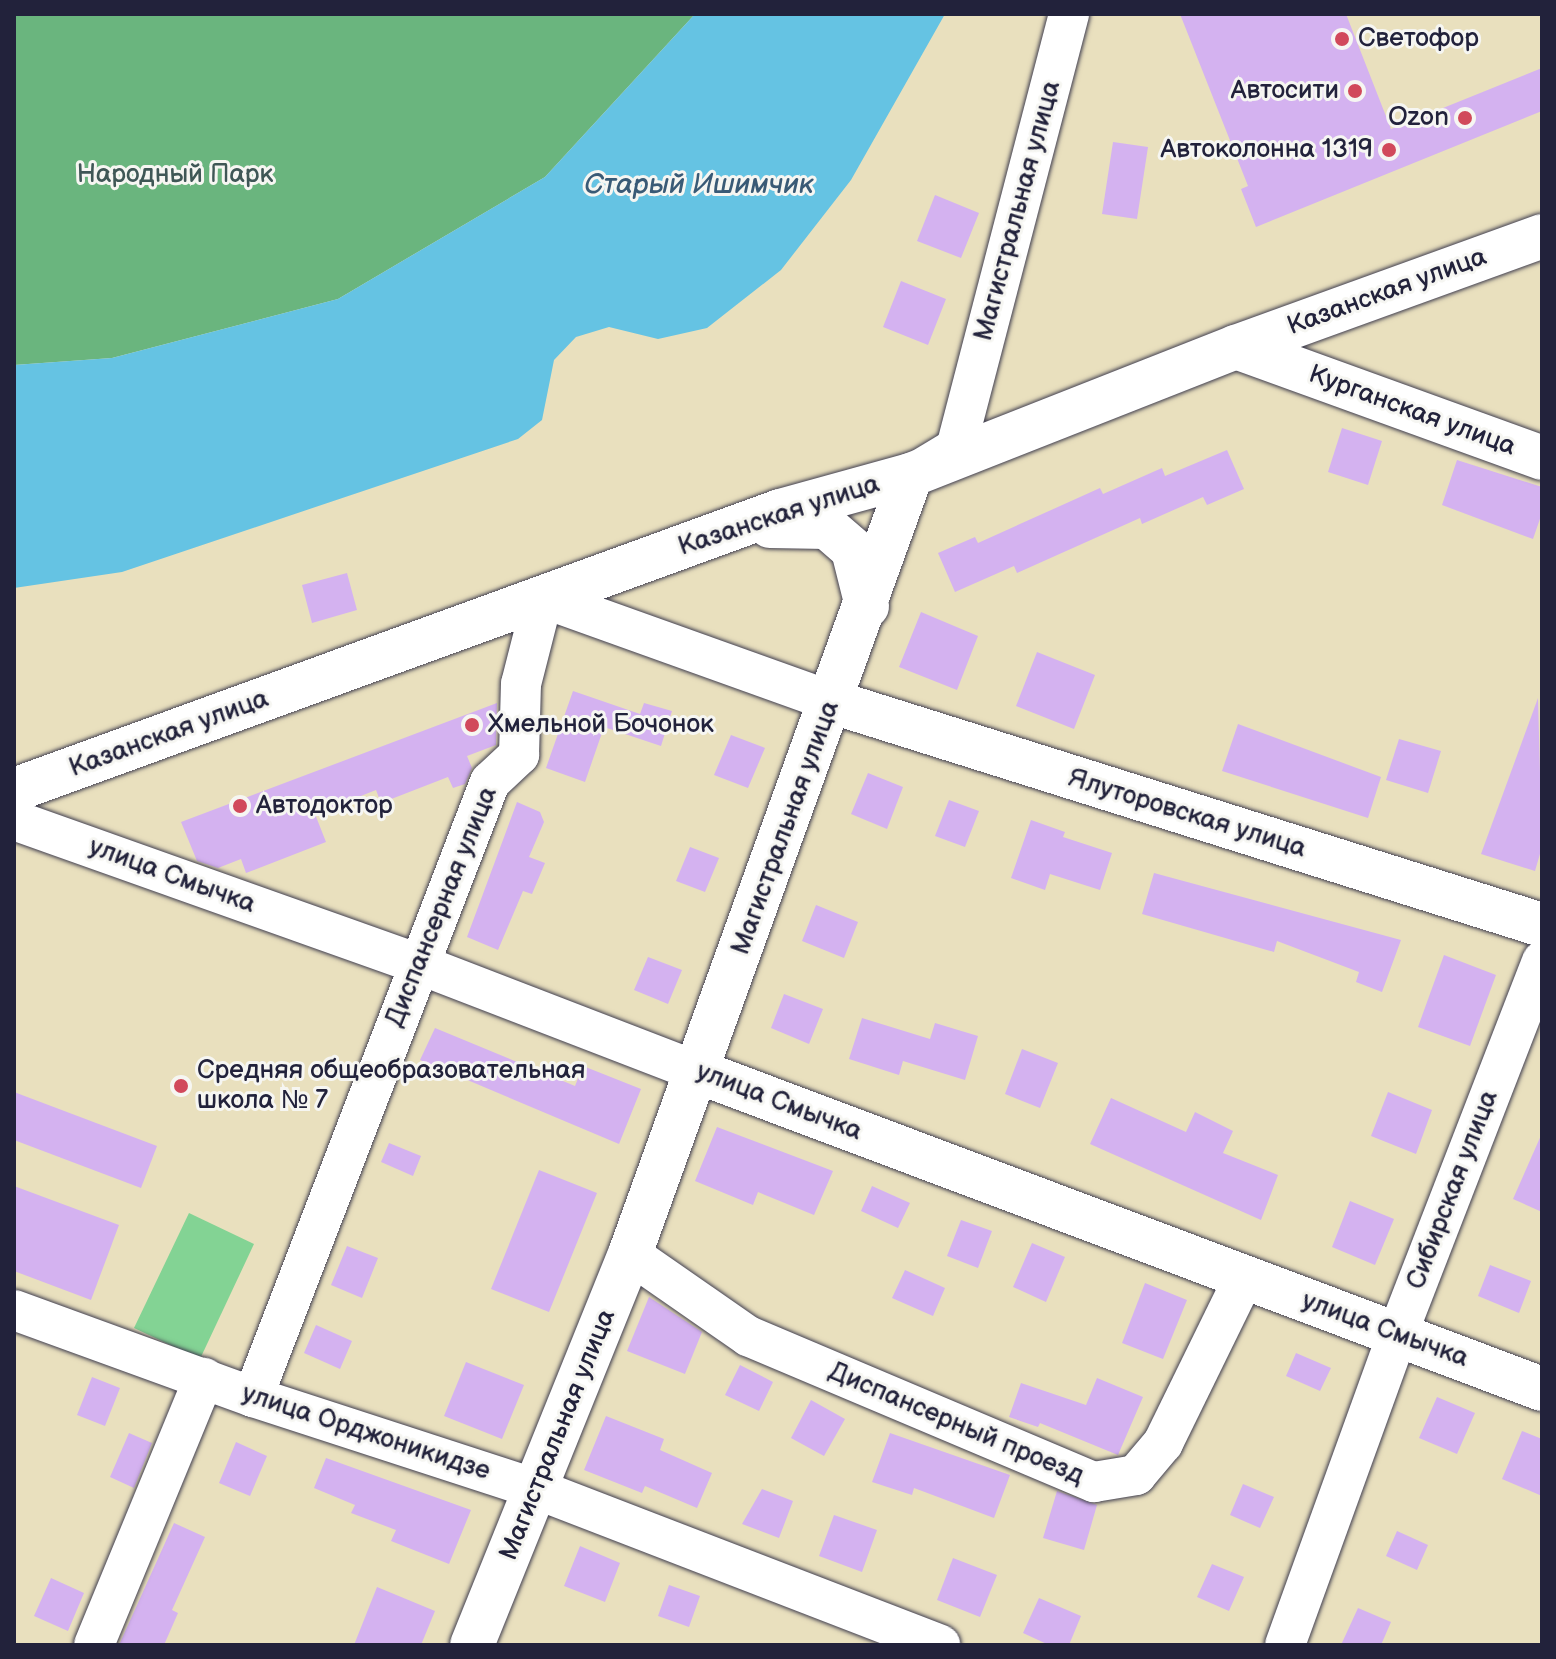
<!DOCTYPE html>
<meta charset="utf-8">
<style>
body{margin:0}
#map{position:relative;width:1556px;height:1659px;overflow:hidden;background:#e9e0be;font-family:"Balsamiq Sans",sans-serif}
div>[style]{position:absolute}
.green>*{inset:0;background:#83d394}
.forest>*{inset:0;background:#6ab57e}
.water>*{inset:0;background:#65c3e3}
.building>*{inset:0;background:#d4b2f0}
.roads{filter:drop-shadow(0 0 2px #403e4f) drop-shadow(0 0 2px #403e4f)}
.minor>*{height:40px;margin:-20px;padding:0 20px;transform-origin:20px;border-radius:20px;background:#fff}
.major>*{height:44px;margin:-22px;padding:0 22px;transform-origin:22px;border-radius:22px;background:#fff}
.dots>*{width:22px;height:22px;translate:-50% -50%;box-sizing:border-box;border:4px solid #f6f6f2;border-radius:50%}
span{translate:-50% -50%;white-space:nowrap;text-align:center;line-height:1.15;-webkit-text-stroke:6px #f6f6f2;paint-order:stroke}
.poi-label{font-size:26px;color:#22223b}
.left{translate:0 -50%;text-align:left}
.right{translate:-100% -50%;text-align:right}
.park-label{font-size:26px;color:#3f5756}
.street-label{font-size:26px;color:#22223b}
.water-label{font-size:28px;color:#395a76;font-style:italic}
.frame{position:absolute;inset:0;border:16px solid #22223b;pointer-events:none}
</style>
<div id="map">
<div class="green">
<div style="clip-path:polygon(189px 1213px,254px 1244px,200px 1359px,134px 1328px)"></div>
</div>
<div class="forest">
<div style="clip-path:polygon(14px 14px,695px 14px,545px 177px,338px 299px,112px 358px,14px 365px)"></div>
</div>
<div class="water">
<div style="clip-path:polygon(695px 14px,945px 14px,851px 180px,781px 270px,707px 328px,658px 339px,609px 327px,576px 337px,554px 360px,542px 420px,518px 439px,122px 572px,14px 588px,14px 365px,112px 358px,338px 299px,545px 177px)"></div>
</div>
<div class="building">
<div style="clip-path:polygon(1180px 14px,1346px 14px,1391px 129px,1542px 68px,1542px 111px,1256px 227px,1241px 189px,1248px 186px)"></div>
<div style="clip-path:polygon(1113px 142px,1148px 147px,1137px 219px,1102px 214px)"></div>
<div style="clip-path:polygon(935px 195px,979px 213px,961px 258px,917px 241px)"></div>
<div style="clip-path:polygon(901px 281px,946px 299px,928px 345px,883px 327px)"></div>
<div style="clip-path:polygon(1342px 428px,1382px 441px,1368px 485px,1328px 472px)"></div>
<div style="clip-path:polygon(1227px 450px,1244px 489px,1207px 505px,1203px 497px,1142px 524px,1140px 518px,1017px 573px,1014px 566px,955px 592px,938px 553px,975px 537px,978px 543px,1100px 488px,1103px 494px,1162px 468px,1165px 476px)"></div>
<div style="clip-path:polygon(1457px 460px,1542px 487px,1542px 513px,1533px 539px,1442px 505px)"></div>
<div style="clip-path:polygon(347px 573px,357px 610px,312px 623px,302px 585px)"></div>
<div style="clip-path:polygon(921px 612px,978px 636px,957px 690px,899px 667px)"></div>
<div style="clip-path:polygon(1037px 652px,1095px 675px,1074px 729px,1016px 706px)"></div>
<div style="clip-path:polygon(573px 691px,640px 714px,644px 703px,672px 711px,661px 746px,604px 727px,585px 782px,546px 768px)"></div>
<div style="clip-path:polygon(1538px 698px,1542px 847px,1535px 871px,1481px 854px)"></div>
<div style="clip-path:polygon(497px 703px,496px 745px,467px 756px,472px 768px,465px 784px,453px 788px,448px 777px,381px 803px,376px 790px,315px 814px,326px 842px,246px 873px,241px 859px,218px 868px,197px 861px,181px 822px)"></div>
<div style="clip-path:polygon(1238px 724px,1381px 777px,1368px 818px,1222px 771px)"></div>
<div style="clip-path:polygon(731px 735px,765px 748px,748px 788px,714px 775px)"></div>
<div style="clip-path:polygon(1399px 739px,1441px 751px,1428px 793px,1386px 780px)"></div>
<div style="clip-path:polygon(868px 773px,903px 787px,887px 829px,851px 814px)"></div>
<div style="clip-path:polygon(949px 800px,979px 811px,965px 847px,935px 836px)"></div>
<div style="clip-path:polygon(517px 802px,540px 812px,544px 822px,529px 857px,545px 863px,532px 894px,523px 891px,498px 950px,467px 937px)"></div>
<div style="clip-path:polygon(1031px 820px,1065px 832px,1063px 837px,1112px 853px,1100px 890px,1050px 874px,1045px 890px,1011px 878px)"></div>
<div style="clip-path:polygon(690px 847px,719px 858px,705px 892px,676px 881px)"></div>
<div style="clip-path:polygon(1154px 873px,1401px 940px,1382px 992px,1356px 982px,1359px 972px,1277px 941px,1274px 952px,1142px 914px)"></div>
<div style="clip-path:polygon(816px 905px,858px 922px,844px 958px,802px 941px)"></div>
<div style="clip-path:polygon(1444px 955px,1496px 975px,1470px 1046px,1418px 1027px)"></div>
<div style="clip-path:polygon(648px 957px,682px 970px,668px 1004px,634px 990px)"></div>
<div style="clip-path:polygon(784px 994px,823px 1009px,809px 1044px,771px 1028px)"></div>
<div style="clip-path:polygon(862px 1018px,930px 1039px,935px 1023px,978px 1036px,965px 1080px,903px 1061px,899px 1075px,849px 1059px)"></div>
<div style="clip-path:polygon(435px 1028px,575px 1086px,583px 1066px,641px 1089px,619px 1144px,420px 1060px)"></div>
<div style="clip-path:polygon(1022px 1049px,1058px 1063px,1040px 1108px,1005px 1094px)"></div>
<div style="clip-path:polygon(14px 1092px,157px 1146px,141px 1188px,14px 1140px)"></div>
<div style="clip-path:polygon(1388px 1092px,1432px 1110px,1416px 1154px,1371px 1136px)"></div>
<div style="clip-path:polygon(1111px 1098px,1186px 1132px,1195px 1112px,1233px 1131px,1223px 1153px,1278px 1175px,1261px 1220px,1090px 1144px)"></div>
<div style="clip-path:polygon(717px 1127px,833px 1171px,814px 1215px,758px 1192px,753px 1205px,695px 1181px)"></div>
<div style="clip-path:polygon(1542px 1133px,1542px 1212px,1513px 1199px)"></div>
<div style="clip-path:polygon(389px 1143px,421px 1156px,413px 1176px,381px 1162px)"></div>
<div style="clip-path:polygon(539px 1170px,597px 1193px,549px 1312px,491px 1289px)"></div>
<div style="clip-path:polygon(14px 1186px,119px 1225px,91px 1300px,14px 1271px)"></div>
<div style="clip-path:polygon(872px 1186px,910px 1203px,898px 1228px,861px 1211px)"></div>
<div style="clip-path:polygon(1350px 1201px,1394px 1219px,1375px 1265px,1332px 1247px)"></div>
<div style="clip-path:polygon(961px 1220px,992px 1231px,978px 1268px,947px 1256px)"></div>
<div style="clip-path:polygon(1032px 1243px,1065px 1257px,1046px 1302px,1013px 1287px)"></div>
<div style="clip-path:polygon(347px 1246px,378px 1258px,362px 1298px,331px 1285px)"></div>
<div style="clip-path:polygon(1490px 1265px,1531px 1281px,1519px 1313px,1478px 1296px)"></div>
<div style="clip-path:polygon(905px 1270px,945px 1288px,933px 1316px,892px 1298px)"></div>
<div style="clip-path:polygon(1145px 1283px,1187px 1300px,1163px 1359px,1122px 1343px)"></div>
<div style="clip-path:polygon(649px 1297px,702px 1332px,685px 1374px,627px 1351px)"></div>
<div style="clip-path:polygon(316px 1325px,352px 1341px,340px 1369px,304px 1353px)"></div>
<div style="clip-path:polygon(1296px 1353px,1331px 1368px,1320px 1391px,1286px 1376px)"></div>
<div style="clip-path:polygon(466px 1362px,524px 1385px,502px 1439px,444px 1416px)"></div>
<div style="clip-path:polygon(740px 1365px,773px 1382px,759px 1411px,725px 1395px)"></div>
<div style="clip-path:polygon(92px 1377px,120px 1388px,105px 1426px,77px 1415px)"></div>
<div style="clip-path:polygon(1097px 1378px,1143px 1397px,1118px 1455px,1040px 1423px,1038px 1427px,1009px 1417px,1021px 1383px,1086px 1405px)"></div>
<div style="clip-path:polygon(1437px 1397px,1475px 1413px,1457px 1454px,1419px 1438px)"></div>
<div style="clip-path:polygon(811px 1400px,845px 1419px,824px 1456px,791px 1438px)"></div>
<div style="clip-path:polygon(606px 1416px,664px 1439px,660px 1450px,712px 1473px,697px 1508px,645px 1486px,642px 1493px,584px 1470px)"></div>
<div style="clip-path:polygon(1522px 1431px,1542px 1439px,1542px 1496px,1502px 1479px)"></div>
<div style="clip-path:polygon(129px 1433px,152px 1443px,134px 1488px,110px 1477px)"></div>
<div style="clip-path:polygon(890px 1433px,1010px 1475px,994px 1518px,914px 1488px,912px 1495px,872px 1482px)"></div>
<div style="clip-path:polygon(236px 1442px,267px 1456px,250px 1496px,219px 1483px)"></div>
<div style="clip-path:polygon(326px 1458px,471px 1510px,449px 1564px,391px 1541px,396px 1530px,351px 1513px,355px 1505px,314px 1488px)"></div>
<div style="clip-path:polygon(1243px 1484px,1274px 1497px,1260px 1528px,1230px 1515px)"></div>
<div style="clip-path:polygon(762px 1489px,793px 1501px,779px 1538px,742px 1524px)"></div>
<div style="clip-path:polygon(1057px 1491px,1097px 1505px,1084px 1550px,1043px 1538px)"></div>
<div style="clip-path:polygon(834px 1515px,877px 1530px,862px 1572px,819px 1556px)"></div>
<div style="clip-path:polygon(174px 1523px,205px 1537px,172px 1610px,178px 1613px,164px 1645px,119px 1645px)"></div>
<div style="clip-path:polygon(1397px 1531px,1428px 1545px,1417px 1570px,1386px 1556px)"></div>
<div style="clip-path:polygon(580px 1546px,620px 1563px,605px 1602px,564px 1586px)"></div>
<div style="clip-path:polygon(953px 1558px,997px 1575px,980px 1617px,937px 1600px)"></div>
<div style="clip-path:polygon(1212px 1564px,1244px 1577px,1229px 1611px,1197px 1597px)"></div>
<div style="clip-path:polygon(51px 1578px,84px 1593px,68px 1631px,34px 1616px)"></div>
<div style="clip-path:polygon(669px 1585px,700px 1596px,689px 1627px,658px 1616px)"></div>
<div style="clip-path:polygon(377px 1587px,435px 1611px,421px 1645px,354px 1645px)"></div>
<div style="clip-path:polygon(1039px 1598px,1081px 1616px,1069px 1645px,1049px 1645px,1023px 1633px)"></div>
<div style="clip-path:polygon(1358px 1608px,1391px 1622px,1381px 1645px,1341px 1645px)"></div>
</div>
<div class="roads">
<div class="minor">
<div style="left:926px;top:466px;width:35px;rotate:-31deg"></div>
<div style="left:956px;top:448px;width:448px;rotate:-75.4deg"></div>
<div style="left:14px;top:820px;width:427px;rotate:19.6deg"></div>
<div style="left:416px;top:963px;width:300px;rotate:21.1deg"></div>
<div style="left:630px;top:1254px;width:144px;rotate:34.8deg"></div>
<div style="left:748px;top:1336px;width:376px;rotate:22.9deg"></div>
<div style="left:1094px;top:1482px;width:43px;rotate:-9.5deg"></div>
<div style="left:1136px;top:1475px;width:42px;rotate:-49.8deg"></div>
<div style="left:1163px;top:1443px;width:184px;rotate:-63.9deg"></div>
<div style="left:14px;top:1310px;width:254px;rotate:20deg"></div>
<div style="left:253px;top:1397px;width:301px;rotate:18deg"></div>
<div style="left:539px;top:1490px;width:430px;rotate:21.1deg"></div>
<div style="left:253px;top:1397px;width:659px;rotate:-68.93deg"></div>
<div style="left:490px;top:782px;width:40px;rotate:-43deg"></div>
<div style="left:519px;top:755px;width:71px;rotate:-88.4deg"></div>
<div style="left:521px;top:684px;width:89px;rotate:-75.7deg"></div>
<div style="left:543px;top:598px;width:308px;rotate:19.7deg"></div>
<div style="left:94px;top:1645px;width:289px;rotate:-67.6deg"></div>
<div style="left:1285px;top:1645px;width:330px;rotate:-70.1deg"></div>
<div style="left:1397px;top:1335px;width:401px;rotate:-68.8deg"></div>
</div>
<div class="major">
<div style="left:1236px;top:347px;width:326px;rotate:19.9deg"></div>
<div style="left:770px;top:526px;width:57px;rotate:1deg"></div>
<div style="left:827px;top:527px;width:35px;rotate:41deg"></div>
<div style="left:853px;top:550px;width:58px;rotate:76deg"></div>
<div style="left:833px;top:702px;width:743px;rotate:17.46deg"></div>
<div style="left:14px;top:790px;width:815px;rotate:-20.01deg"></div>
<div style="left:780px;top:511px;width:136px;rotate:-15.4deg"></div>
<div style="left:911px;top:475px;width:349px;rotate:-21.5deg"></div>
<div style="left:1236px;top:347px;width:326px;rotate:-19.9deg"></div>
<div style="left:696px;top:1071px;width:904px;rotate:20.6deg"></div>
<div style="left:472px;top:1645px;width:422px;rotate:-68deg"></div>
<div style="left:630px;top:1254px;width:828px;rotate:-70.16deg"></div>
</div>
</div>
<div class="dots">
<div style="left:1342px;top:39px;background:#d1495b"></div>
<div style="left:1355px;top:91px;background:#d1495b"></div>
<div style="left:1465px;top:118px;background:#d1495b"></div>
<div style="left:1389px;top:150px;background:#d1495b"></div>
<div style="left:472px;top:725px;background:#d1495b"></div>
<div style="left:240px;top:806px;background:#d1495b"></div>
<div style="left:181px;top:1086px;background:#d1495b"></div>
</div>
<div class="poi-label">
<span class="left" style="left:1358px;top:39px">Светофор</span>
<span class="right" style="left:1339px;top:91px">Автосити</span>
<span class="right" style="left:1449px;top:118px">Ozon</span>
<span class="right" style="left:1373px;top:150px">Автоколонна 1319</span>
<span class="left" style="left:488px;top:725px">Хмельной Бочонок</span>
<span class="left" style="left:256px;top:806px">Автодоктор</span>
<span class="left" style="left:197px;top:1086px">Средняя общеобразовательная<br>школа № 7</span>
</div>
<div class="park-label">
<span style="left:175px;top:175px">Народный Парк</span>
</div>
<div class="street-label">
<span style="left:1018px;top:211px;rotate:-75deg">Магистральная улица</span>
<span style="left:1387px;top:292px;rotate:-20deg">Казанская улица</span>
<span style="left:1412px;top:411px;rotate:20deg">Курганская улица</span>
<span style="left:779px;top:516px;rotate:-18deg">Казанская улица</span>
<span style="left:169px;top:734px;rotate:-20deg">Казанская улица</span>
<span style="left:1187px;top:814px;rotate:17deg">Ялуторовская улица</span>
<span style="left:786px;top:828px;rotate:-70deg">Магистральная улица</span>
<span style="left:172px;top:876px;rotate:20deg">улица Смычка</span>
<span style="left:442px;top:907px;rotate:-68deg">Диспансерная улица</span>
<span style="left:779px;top:1102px;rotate:21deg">улица Смычка</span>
<span style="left:1453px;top:1190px;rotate:-69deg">Сибирская улица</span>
<span style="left:1385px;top:1330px;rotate:20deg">улица Смычка</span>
<span style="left:956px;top:1424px;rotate:23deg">Диспансерный проезд</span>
<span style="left:366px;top:1433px;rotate:18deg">улица Орджоникидзе</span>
<span style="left:558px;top:1435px;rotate:-68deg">Магистральная улица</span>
</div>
<div class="water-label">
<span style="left:699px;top:185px">Старый Ишимчик</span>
</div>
<div class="frame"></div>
</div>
